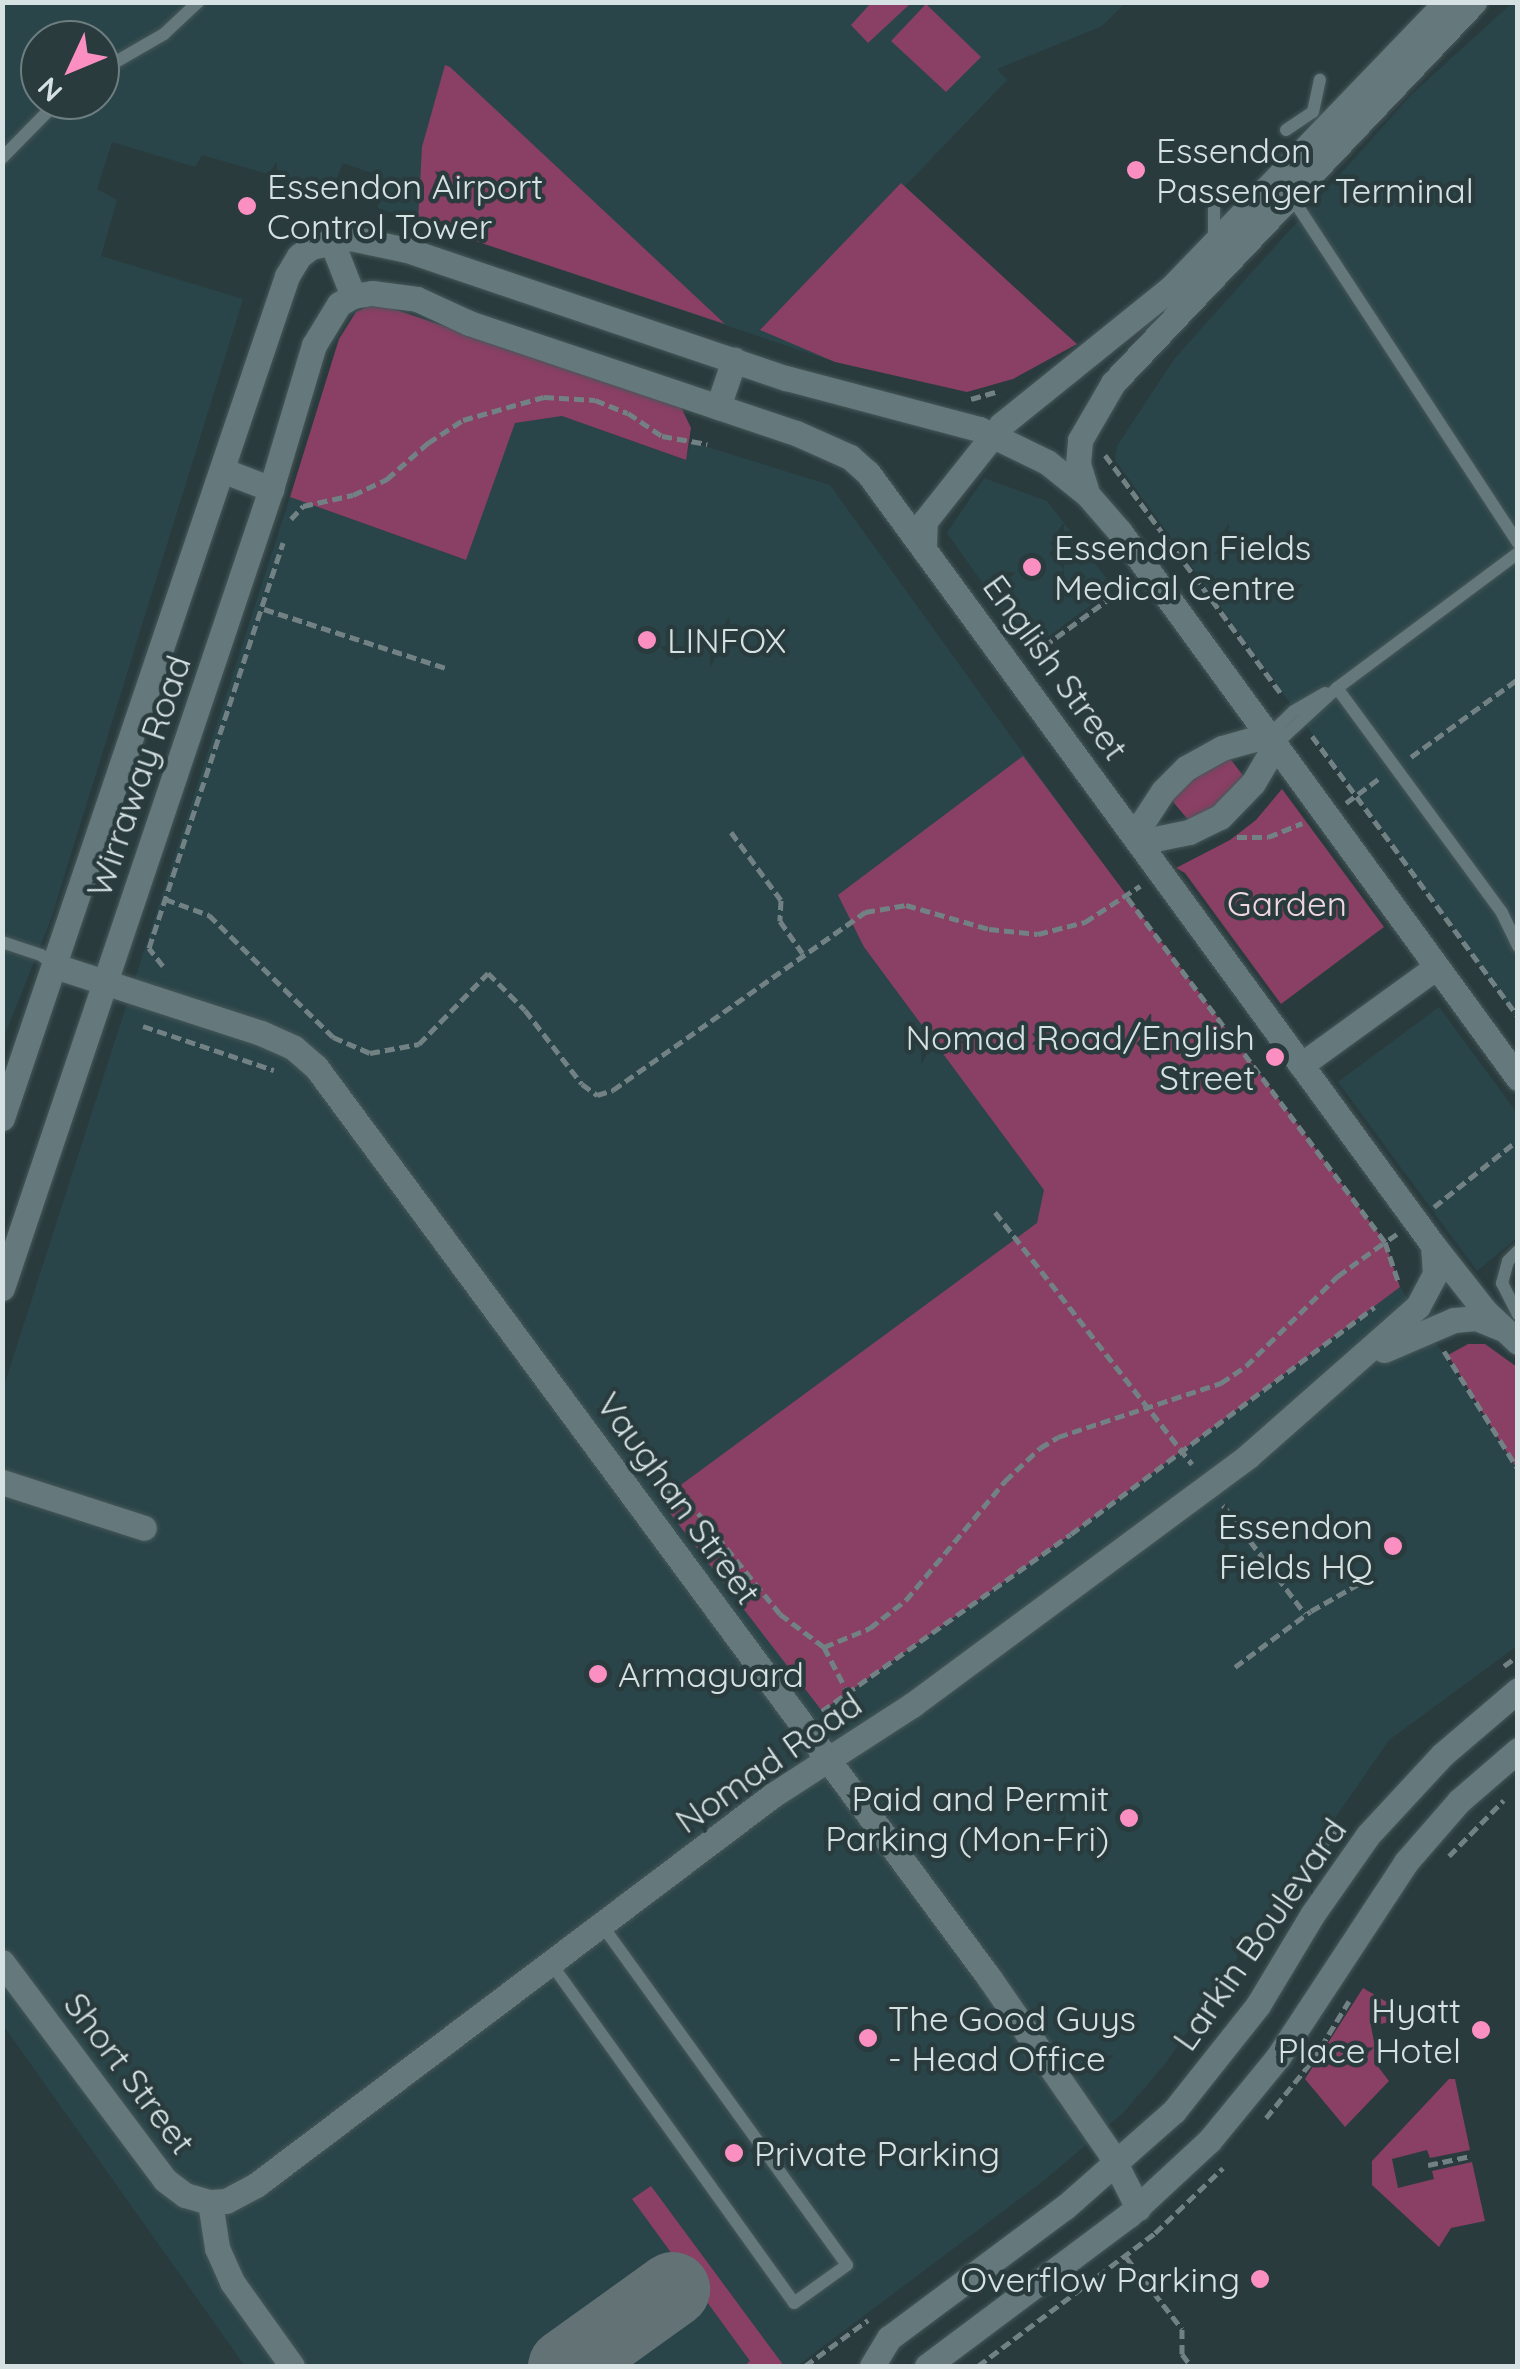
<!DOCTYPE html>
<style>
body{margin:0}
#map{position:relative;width:1520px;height:2369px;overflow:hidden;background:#293b3d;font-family:Quicksand,sans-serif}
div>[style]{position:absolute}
.built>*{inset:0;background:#2a4549}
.green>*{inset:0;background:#8a3f64}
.taxiway>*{height:75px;margin:-37.5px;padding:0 37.5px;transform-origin:37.5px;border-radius:37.5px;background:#637274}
.path>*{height:5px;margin-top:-2.5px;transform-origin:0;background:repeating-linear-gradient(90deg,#728183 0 10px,transparent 0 15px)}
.roads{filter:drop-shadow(0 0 2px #475759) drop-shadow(0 0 2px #475759)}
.service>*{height:12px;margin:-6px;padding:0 6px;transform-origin:6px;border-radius:6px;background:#65797c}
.minor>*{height:25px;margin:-12.5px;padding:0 12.5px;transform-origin:12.5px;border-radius:12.5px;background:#65797c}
.dots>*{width:28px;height:28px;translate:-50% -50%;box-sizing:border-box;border:5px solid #293b3d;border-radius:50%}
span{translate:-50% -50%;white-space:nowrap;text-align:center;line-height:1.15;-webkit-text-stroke:9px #293b3d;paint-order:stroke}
.poi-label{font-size:35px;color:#d6e1e3}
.left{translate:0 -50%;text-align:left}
.right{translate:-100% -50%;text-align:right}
.street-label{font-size:35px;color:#d6e1e3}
.park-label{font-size:35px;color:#efd6e0}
.frame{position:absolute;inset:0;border:5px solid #d6e1e3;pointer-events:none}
.north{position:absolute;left:20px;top:20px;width:100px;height:100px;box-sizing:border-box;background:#293b3d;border:2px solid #6e7d7f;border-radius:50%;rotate:226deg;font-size:28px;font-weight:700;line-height:40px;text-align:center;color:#d6e1e3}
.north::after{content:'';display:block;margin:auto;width:35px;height:45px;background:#fc8fc2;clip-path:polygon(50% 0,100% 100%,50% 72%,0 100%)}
</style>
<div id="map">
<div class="built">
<div style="clip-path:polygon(evenodd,3px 3px,1125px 3px,1102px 26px,997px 69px,1007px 80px,905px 186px,958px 235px,835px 362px,378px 208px,380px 176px,343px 163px,331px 192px,202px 155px,195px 167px,112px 142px,97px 189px,117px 200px,101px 256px,243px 299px,50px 922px,3px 1039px,3px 3px,40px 40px,100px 40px,100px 100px,40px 100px,40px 40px)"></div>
<div style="clip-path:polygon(1512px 3px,1517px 3px,1517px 1018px,1115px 460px,1117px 446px,1175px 358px,1412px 94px)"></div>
<div style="clip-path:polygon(562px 416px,685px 460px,691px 442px,830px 485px,1125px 895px,1385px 1242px,1400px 1287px,1517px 1469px,1517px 1646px,1389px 1740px,1165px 2064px,1123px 2113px,1046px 2179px,797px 2366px,245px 2366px,3px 2025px,3px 1389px,290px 497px,465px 560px,514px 423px)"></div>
<div style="clip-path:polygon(984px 478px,1047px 501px,1114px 588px,1030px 650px,947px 533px)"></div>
<div style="clip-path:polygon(1439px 1007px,1517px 1113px,1517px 1238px,1477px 1271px,1338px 1082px)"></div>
</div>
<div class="green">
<div style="clip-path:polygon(871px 3px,911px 3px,868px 43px,851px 25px)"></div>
<div style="clip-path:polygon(926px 4px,981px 57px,946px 92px,891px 41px)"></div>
<div style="clip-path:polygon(445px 65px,450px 67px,725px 324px,418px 222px,422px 147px)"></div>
<div style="clip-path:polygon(901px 183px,1047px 317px,1077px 344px,1013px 379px,967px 392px,835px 362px,760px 330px)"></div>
<div style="clip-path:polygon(367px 307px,388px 307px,681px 407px,691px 428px,686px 460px,562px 416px,515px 423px,466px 560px,290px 497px,339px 339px,356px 312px)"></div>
<div style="clip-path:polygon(1023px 756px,1385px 1242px,1400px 1287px,1071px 1534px,822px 1711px,666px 1508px,678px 1487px,1037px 1223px,1044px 1190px,864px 947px,838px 895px)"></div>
<div style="clip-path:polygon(1228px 756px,1245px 778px,1232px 794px,1190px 822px,1169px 797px,1188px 778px)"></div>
<div style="clip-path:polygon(1282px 789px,1384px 927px,1281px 1004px,1185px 873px,1176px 868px,1230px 840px,1256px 820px)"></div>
<div style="clip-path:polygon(1468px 1344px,1485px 1344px,1517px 1367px,1517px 1469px,1448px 1355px)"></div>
<div style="clip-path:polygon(1363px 1988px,1397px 2008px,1404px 2019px,1371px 2026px,1379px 2068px,1389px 2081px,1345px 2127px,1305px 2079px)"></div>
<div style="clip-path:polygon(1449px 2079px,1455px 2079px,1470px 2150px,1430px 2158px,1427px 2150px,1392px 2159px,1398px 2188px,1434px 2179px,1432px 2171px,1472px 2162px,1485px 2221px,1451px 2228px,1439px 2247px,1372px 2185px,1372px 2161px)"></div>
<div style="clip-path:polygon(651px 2186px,784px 2366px,744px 2366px,750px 2361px,632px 2199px)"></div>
</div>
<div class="taxiway">
<div style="left:565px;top:2366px;width:132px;rotate:-35.7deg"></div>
</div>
<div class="path">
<div style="left:971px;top:399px;width:29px;rotate:-16deg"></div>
<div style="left:1105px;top:455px;width:298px;rotate:53.6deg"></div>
<div style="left:291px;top:519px;width:18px;rotate:-47deg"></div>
<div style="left:303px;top:506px;width:51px;rotate:-12.4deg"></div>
<div style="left:353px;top:495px;width:38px;rotate:-25deg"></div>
<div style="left:387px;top:479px;width:55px;rotate:-41.3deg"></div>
<div style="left:428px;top:443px;width:42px;rotate:-33.3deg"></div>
<div style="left:463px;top:420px;width:84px;rotate:-15.9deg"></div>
<div style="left:544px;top:397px;width:51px;rotate:3.4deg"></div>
<div style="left:595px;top:400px;width:35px;rotate:22deg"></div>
<div style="left:628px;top:413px;width:41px;rotate:34.1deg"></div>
<div style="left:662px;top:436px;width:46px;rotate:10.1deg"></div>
<div style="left:264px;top:609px;width:194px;rotate:18deg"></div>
<div style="left:1032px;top:655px;width:119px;rotate:-36.1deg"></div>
<div style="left:1312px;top:736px;width:348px;rotate:53.7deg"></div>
<div style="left:1411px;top:757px;width:132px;rotate:-36.1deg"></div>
<div style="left:1346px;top:803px;width:44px;rotate:-36.6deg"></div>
<div style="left:731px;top:832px;width:84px;rotate:53.7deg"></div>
<div style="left:781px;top:900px;width:21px;rotate:93deg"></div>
<div style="left:780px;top:921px;width:39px;rotate:55deg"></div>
<div style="left:1237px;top:837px;width:31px"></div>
<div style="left:1268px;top:837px;width:37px;rotate:-22deg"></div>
<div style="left:165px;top:899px;width:47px;rotate:20deg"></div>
<div style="left:209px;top:915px;width:174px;rotate:44.5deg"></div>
<div style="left:333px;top:1037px;width:40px;rotate:23.4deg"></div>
<div style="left:370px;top:1053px;width:50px;rotate:-10.4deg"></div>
<div style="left:419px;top:1044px;width:99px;rotate:-45.8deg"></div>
<div style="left:488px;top:973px;width:52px;rotate:45deg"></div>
<div style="left:525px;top:1010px;width:93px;rotate:52.4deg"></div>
<div style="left:582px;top:1084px;width:19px;rotate:36deg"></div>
<div style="left:597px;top:1095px;width:17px;rotate:-17deg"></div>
<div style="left:613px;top:1090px;width:309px;rotate:-35.2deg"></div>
<div style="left:865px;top:912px;width:42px;rotate:-9.7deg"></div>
<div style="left:906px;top:905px;width:86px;rotate:16.1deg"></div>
<div style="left:989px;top:929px;width:49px;rotate:5.8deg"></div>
<div style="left:1038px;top:934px;width:49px;rotate:-14.3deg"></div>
<div style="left:1085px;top:922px;width:66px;rotate:-33.2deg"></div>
<div style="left:163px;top:966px;width:23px;rotate:-128deg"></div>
<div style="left:149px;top:948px;width:427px;rotate:-71.7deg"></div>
<div style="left:143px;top:1026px;width:138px;rotate:18.6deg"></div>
<div style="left:1434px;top:1207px;width:107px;rotate:-38.6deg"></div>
<div style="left:995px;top:1212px;width:320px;rotate:52deg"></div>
<div style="left:1397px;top:1234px;width:14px;rotate:146deg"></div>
<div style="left:1385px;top:1242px;width:44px;rotate:71.6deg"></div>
<div style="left:1444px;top:1351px;width:139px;rotate:57.9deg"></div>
<div style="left:662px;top:1488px;width:44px;rotate:34.8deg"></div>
<div style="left:698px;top:1513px;width:130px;rotate:50.9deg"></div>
<div style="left:780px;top:1614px;width:55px;rotate:36.9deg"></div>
<div style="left:824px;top:1647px;width:50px;rotate:-22.4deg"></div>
<div style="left:870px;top:1628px;width:46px;rotate:-37.9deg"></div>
<div style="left:906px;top:1600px;width:155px;rotate:-50.2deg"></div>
<div style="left:1005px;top:1481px;width:48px;rotate:-43.3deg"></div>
<div style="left:1040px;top:1448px;width:21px;rotate:-31deg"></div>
<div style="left:1058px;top:1437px;width:172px;rotate:-18.3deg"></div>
<div style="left:1221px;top:1383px;width:30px;rotate:-34deg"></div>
<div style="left:1246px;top:1366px;width:129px;rotate:-44.4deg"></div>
<div style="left:1338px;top:1276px;width:58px;rotate:-35.9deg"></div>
<div style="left:1385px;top:1242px;width:434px;rotate:-126.8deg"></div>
<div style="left:1223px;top:1505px;width:136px;rotate:53deg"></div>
<div style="left:824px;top:1647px;width:54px;rotate:62.5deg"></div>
<div style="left:1504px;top:1666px;width:17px;rotate:-36deg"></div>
<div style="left:1235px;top:1667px;width:94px;rotate:-36.4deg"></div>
<div style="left:1311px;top:1611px;width:59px;rotate:-29.6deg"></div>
<div style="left:822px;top:1711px;width:305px;rotate:-35.4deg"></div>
<div style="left:1071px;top:1534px;width:379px;rotate:-36.8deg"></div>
<div style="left:1449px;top:1856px;width:78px;rotate:-45.5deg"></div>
<div style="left:1291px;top:1895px;width:78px;rotate:-54.9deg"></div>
<div style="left:1266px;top:2118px;width:75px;rotate:-51deg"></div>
<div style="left:1313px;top:2060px;width:69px;rotate:-58.6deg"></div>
<div style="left:1428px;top:2165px;width:44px;rotate:-11.8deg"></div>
<div style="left:1126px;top:2257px;width:91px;rotate:52.1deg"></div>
<div style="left:1182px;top:2329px;width:25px;rotate:90deg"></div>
<div style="left:1182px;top:2354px;width:15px;rotate:53deg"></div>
<div style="left:805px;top:2366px;width:78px;rotate:-36.1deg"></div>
<div style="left:978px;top:2366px;width:221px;rotate:-36.9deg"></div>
<div style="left:1155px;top:2233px;width:94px;rotate:-43.7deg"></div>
</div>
<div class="roads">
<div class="service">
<div style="left:100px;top:71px;width:74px;rotate:-30deg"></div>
<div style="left:164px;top:34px;width:47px;rotate:-43.3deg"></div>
<div style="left:1286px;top:130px;width:32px;rotate:-34deg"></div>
<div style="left:1313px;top:112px;width:33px;rotate:-78deg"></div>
<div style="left:2px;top:158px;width:81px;rotate:-45.5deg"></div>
<div style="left:1289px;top:193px;width:418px;rotate:56.8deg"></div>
<div style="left:1214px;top:243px;width:35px;rotate:-90deg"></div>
<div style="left:1337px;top:688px;width:279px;rotate:53.7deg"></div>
<div style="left:1502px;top:913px;width:37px;rotate:64deg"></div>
<div style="left:1269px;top:735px;width:35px;rotate:-44deg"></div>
<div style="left:1294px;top:711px;width:36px;rotate:-30deg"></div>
<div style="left:1276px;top:744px;width:83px;rotate:-42.6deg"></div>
<div style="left:1337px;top:688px;width:226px;rotate:-36.7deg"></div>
<div style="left:2px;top:942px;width:41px;rotate:18.4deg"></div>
<div style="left:41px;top:955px;width:18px;rotate:38deg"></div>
<div style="left:1518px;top:1251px;width:14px;rotate:135deg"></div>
<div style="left:1508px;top:1261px;width:23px;rotate:105deg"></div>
<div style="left:1502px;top:1283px;width:35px;rotate:63deg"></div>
<div style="left:550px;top:1962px;width:419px;rotate:54.4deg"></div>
<div style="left:794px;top:2303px;width:65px;rotate:-35.6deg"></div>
<div style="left:847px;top:2265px;width:420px;rotate:-125.8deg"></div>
</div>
<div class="minor">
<div style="left:331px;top:240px;width:60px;rotate:68.6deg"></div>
<div style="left:718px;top:407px;width:50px;rotate:-71.2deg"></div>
<div style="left:222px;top:470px;width:53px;rotate:21.2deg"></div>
<div style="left:1087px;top:493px;width:30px;rotate:-107deg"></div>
<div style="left:1078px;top:464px;width:24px;rotate:-85deg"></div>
<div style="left:1080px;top:440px;width:66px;rotate:-59.9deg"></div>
<div style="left:1113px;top:383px;width:525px;rotate:-46.54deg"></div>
<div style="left:924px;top:546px;width:25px;rotate:-88deg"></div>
<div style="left:925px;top:521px;width:122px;rotate:-51.6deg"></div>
<div style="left:1001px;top:425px;width:218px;rotate:-38.9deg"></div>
<div style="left:1171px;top:288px;width:397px;rotate:-46.1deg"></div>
<div style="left:1135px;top:834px;width:51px;rotate:-56.9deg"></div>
<div style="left:1163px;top:791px;width:33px;rotate:-45deg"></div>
<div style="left:1186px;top:768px;width:41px;rotate:-29.1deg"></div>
<div style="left:1222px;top:748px;width:49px;rotate:-15.5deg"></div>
<div style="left:1140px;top:842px;width:50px;rotate:-11.5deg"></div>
<div style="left:1189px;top:832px;width:34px;rotate:-26deg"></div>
<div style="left:1220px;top:817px;width:47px;rotate:-45.9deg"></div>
<div style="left:1253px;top:783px;width:45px;rotate:-59.5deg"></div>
<div style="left:55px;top:966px;width:217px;rotate:18deg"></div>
<div style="left:261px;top:1033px;width:36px;rotate:24deg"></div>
<div style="left:294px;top:1048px;width:29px;rotate:41deg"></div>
<div style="left:316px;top:1067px;width:1134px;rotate:53.53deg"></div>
<div style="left:990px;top:1979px;width:211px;rotate:55.4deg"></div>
<div style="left:1110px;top:2153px;width:62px;rotate:63deg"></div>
<div style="left:1301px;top:1065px;width:165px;rotate:-35.9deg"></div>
<div style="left:2px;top:1118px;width:889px;rotate:-71.3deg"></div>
<div style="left:287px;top:276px;width:23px;rotate:-59deg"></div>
<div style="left:299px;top:256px;width:15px;rotate:-37deg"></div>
<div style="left:311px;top:247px;width:40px;rotate:-13deg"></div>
<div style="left:350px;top:238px;width:58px;rotate:11.9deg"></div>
<div style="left:407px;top:250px;width:400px;rotate:18.7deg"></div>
<div style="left:786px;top:378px;width:200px;rotate:14.8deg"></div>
<div style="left:979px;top:429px;width:76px;rotate:25.9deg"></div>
<div style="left:1047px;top:462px;width:51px;rotate:38.7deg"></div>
<div style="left:1087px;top:494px;width:50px;rotate:49deg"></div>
<div style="left:1120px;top:532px;width:676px;rotate:53.91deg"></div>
<div style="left:2px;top:1288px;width:843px;rotate:-71.39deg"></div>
<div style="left:271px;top:489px;width:150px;rotate:-73.4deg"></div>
<div style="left:314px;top:345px;width:48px;rotate:-58.6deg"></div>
<div style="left:339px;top:304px;width:16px;rotate:-30deg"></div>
<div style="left:353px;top:296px;width:19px;rotate:-9deg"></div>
<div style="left:372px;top:293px;width:45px;rotate:7.6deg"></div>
<div style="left:417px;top:299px;width:57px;rotate:24.8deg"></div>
<div style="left:469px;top:323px;width:345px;rotate:18.6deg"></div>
<div style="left:796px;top:433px;width:59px;rotate:24deg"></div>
<div style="left:850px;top:457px;width:24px;rotate:42deg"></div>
<div style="left:868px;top:473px;width:957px;rotate:53.8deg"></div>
<div style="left:1433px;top:1245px;width:84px;rotate:51.8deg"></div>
<div style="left:1485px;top:1311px;width:45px;rotate:43.2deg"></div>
<div style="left:1384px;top:1350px;width:76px;rotate:-23.2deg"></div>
<div style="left:1454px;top:1320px;width:22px;rotate:-5deg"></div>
<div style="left:1476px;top:1318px;width:27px;rotate:22deg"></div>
<div style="left:2px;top:1482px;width:149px;rotate:17.9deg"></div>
<div style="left:2px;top:1962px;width:272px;rotate:53.2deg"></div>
<div style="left:165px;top:2180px;width:25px;rotate:37deg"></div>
<div style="left:185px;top:2195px;width:26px;rotate:16deg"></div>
<div style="left:210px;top:2202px;width:47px;rotate:81.3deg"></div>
<div style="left:217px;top:2248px;width:37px;rotate:66deg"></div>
<div style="left:232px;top:2282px;width:103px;rotate:54.5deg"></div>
<div style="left:210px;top:2202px;width:16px;rotate:-4deg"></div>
<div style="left:226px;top:2201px;width:34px;rotate:-28deg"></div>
<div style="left:256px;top:2185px;width:648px;rotate:-37.03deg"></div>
<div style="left:773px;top:1795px;width:166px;rotate:-32.9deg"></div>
<div style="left:912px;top:1705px;width:417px;rotate:-36.5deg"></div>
<div style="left:1247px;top:1457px;width:228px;rotate:-41.4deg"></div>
<div style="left:1418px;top:1306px;width:36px;rotate:-62deg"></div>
<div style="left:1435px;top:1274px;width:29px;rotate:-94deg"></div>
<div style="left:872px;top:2366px;width:33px;rotate:-59deg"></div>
<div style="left:889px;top:2338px;width:219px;rotate:-36.7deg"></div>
<div style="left:1065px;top:2207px;width:145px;rotate:-41.4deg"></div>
<div style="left:1174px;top:2111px;width:135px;rotate:-51.6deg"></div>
<div style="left:1258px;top:2005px;width:105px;rotate:-59deg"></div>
<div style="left:1312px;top:1915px;width:98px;rotate:-55deg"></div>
<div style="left:1368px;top:1835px;width:109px;rotate:-47.2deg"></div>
<div style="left:1442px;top:1755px;width:100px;rotate:-40.5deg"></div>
<div style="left:927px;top:2366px;width:252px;rotate:-36.8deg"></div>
<div style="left:1129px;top:2215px;width:109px;rotate:-42.8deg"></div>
<div style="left:1209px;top:2141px;width:109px;rotate:-50.6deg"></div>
<div style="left:1278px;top:2057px;width:233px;rotate:-56.7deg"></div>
<div style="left:1406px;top:1862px;width:81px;rotate:-49deg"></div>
<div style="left:1459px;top:1801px;width:78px;rotate:-40.8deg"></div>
</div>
</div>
<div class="dots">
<div style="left:1136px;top:170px;background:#fc8fc2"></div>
<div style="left:247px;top:206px;background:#fc8fc2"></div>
<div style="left:1032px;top:567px;background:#fc8fc2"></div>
<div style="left:647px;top:640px;background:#fc8fc2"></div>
<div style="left:1275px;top:1057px;background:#fc8fc2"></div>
<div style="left:1393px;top:1546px;background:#fc8fc2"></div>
<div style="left:598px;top:1674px;background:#fc8fc2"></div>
<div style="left:1129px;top:1818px;background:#fc8fc2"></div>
<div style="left:1481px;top:2030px;background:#fc8fc2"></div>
<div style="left:868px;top:2038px;background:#fc8fc2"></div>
<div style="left:734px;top:2153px;background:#fc8fc2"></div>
<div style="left:1260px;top:2279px;background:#fc8fc2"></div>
</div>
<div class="poi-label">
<span class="left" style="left:1156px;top:170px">Essendon<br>Passenger Terminal</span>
<span class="left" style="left:267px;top:206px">Essendon Airport<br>Control Tower</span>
<span class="left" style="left:1054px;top:567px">Essendon Fields<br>Medical Centre</span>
<span class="left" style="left:667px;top:640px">LINFOX</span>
<span class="right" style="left:1255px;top:1057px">Nomad Road/English<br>Street</span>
<span class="right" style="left:1373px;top:1546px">Essendon<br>Fields HQ</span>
<span class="left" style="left:618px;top:1674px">Armaguard</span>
<span class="right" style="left:1109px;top:1818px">Paid and Permit<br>Parking (Mon-Fri)</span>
<span class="right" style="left:1461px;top:2030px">Hyatt<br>Place Hotel</span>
<span class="left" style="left:888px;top:2038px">The Good Guys<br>- Head Office</span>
<span class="left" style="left:754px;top:2153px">Private Parking</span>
<span class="right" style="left:1240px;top:2279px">Overflow Parking</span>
</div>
<div class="street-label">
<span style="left:1056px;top:667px;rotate:54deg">English Street</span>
<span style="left:138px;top:776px;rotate:-71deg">Wirraway Road</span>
<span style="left:679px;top:1498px;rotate:54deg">Vaughan Street</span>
<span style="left:768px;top:1762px;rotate:-35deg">Nomad Road</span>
<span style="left:1259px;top:1934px;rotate:-55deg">Larkin Boulevard</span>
<span style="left:130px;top:2073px;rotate:53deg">Short Street</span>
</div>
<div class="park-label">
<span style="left:1287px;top:903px">Garden</span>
</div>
<div class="frame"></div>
<div class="north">N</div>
</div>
